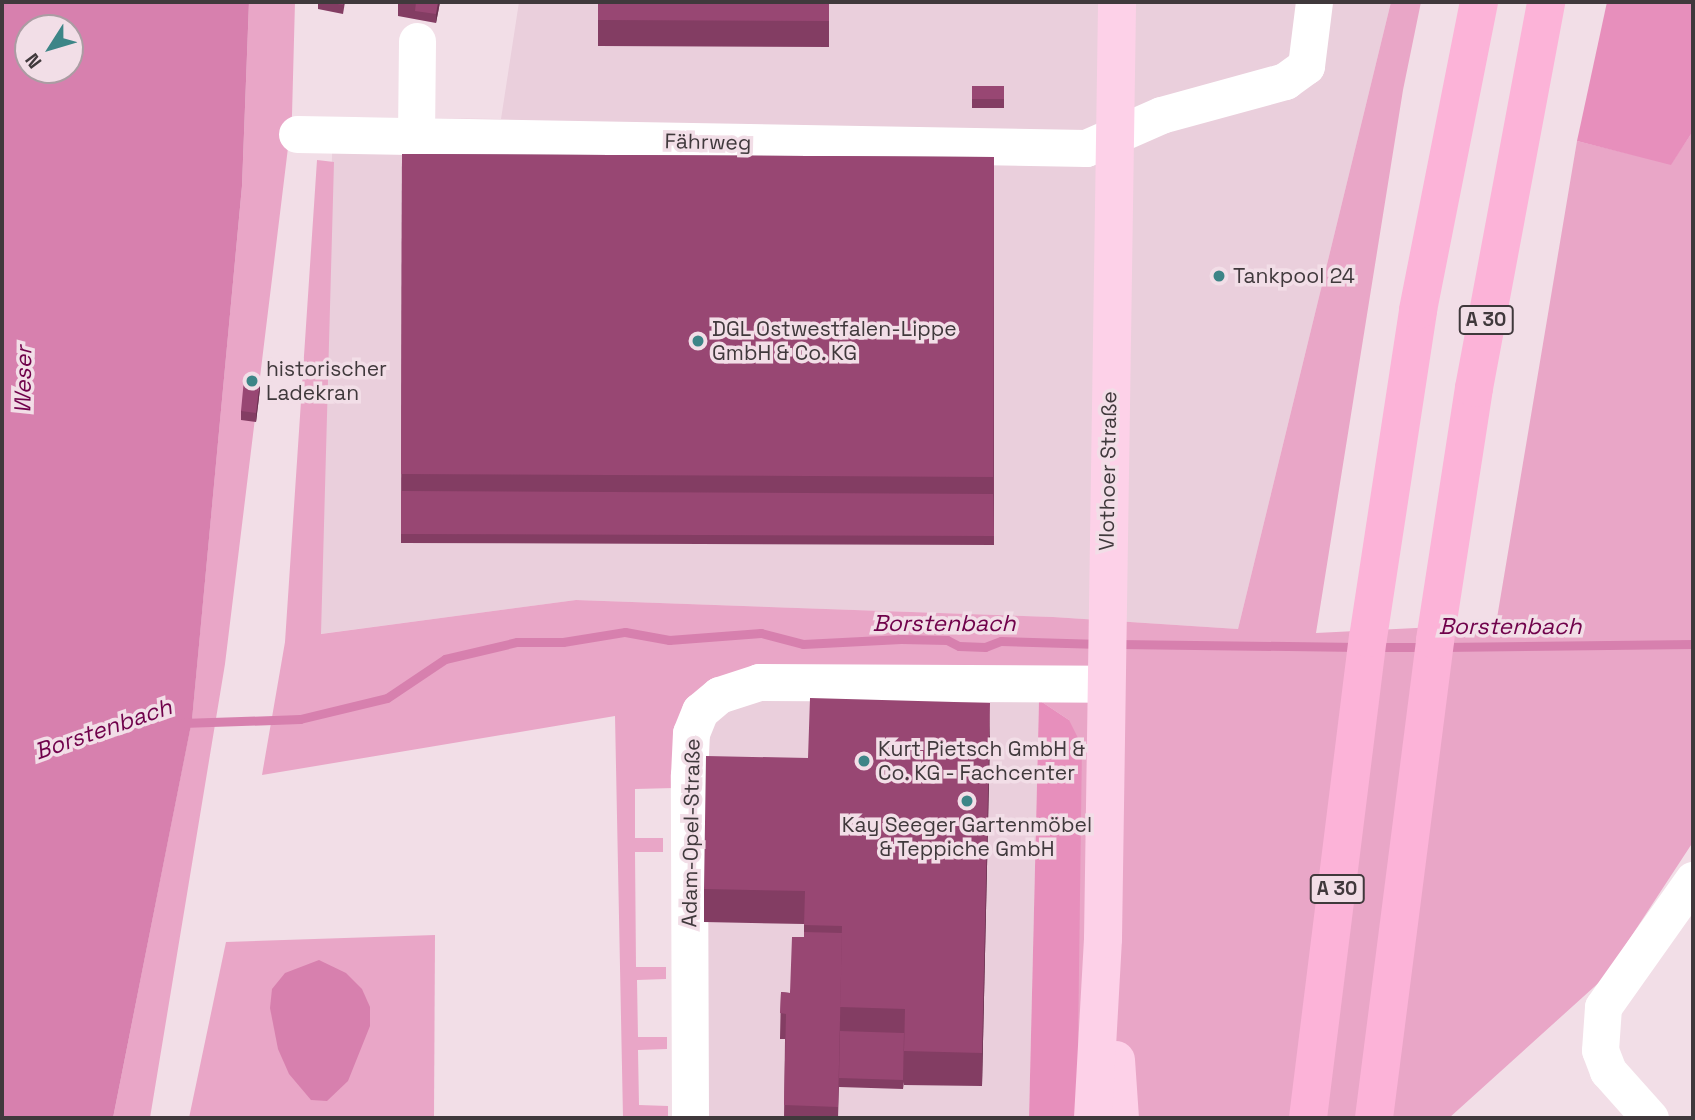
<!DOCTYPE html>
<meta charset="utf-8">
<style>
body{margin:0}
#map{position:relative;width:1695px;height:1120px;overflow:hidden;background:#f2dee7;font-family:"Space Grotesk",sans-serif}
div>[style]{position:absolute}
.built>*{inset:0;background:#eacfdc}
.green>*{inset:0;background:#e9a6c7}
.forest>*{inset:0;background:#e78fbc}
.water>*{inset:0;background:#d780ae}
.stream>*{height:9px;margin:-4.5px;padding:0 4.5px;transform-origin:4.5px;border-radius:4.5px;background:#d780ae}
.minor>*{height:37px;margin:-18.5px;padding:0 18.5px;transform-origin:18.5px;border-radius:18.5px;background:#fff}
.major>*{height:38px;margin:-19px;padding:0 19px;transform-origin:19px;border-radius:19px;background:#fdd1e8}
.highway>*{height:38px;margin:-19px;padding:0 19px;transform-origin:19px;border-radius:19px;background:#fcb3d8}
.wall>*{inset:0;background:#833d63}
.shaded-wall>*{inset:0;background:#6a3250}
.building>*{inset:0;background:#984773}
.dots>*{width:19px;height:19px;translate:-50% -50%;box-sizing:border-box;border:4px solid #f2dee7;border-radius:50%}
span{translate:-50% -50%;white-space:nowrap;text-align:center;line-height:1.15;-webkit-text-stroke:7px #f2dee7;paint-order:stroke}
.shield-label span{padding:2px 5px;background:#f2dee7;border:2px solid;border-radius:5px;-webkit-text-stroke-width:0}
.shield-label{font-size:19px;color:#40393c;font-weight:700}
.street-label{font-size:21px;color:#40393c}
.poi-label{font-size:21px;color:#40393c}
.left{translate:0 -50%;text-align:left}
.water-label{font-size:23px;color:#70024b;font-style:italic}
.frame{position:absolute;inset:0;border:4px solid #40393c;pointer-events:none}
.north{position:absolute;left:14px;top:14px;width:70px;height:70px;box-sizing:border-box;background:#f2dee7;border:2px solid #ab9ca3;border-radius:50%;rotate:233deg;font-size:19px;font-weight:700;line-height:28px;text-align:center;color:#40393c}
.north::after{content:'';display:block;margin:auto;width:24px;height:32px;background:#3d8587;clip-path:polygon(50% 0,100% 100%,50% 72%,0 100%)}
</style>
<div id="map">
<div class="built">
<div style="clip-path:polygon(519px 2px,1391px 2px,1238px 629px,1053px 617px,576px 600px,320px 634px,333px 117px,501px 119px)"></div>
<div style="clip-path:polygon(706px 688px,1039px 700px,1029px 1118px,677px 1118px)"></div>
</div>
<div class="green">
<div style="clip-path:polygon(249px 2px,295px 2px,292px 115px,225px 664px,150px 1118px,113px 1118px,192px 719px,242px 186px)"></div>
<div style="clip-path:polygon(1391px 2px,1421px 2px,1403px 90px,1316px 633px,1496px 624px,1577px 141px,1671px 164px,1693px 131px,1693px 842px,1604px 978px,1449px 1118px,1077px 1118px,1069px 720px,1039px 700px,706px 688px,674px 788px,635px 789px,635px 838px,663px 838px,663px 852px,635px 852px,636px 967px,666px 967px,666px 979px,637px 980px,638px 1037px,667px 1037px,667px 1049px,638px 1050px,639px 1105px,668px 1106px,668px 1116px,623px 1118px,615px 716px,262px 775px,285px 642px,317px 160px,334px 162px,321px 634px,576px 600px,1053px 617px,1238px 629px)"></div>
<div style="clip-path:polygon(435px 935px,434px 1118px,189px 1118px,226px 942px)"></div>
</div>
<div class="forest">
<div style="clip-path:polygon(1607px 2px,1693px 2px,1693px 131px,1671px 165px,1577px 141px)"></div>
<div style="clip-path:polygon(1039px 700px,1069px 720px,1082px 746px,1077px 1118px,1029px 1118px)"></div>
</div>
<div class="water">
<div style="clip-path:polygon(evenodd,2px 2px,249px 2px,242px 186px,192px 720px,113px 1118px,2px 1118px,2px 2px,28px 28px,70px 28px,70px 70px,28px 70px,28px 28px)"></div>
<div style="clip-path:polygon(319px 960px,346px 973px,362px 989px,370px 1007px,370px 1026px,348px 1081px,327px 1101px,311px 1100px,289px 1074px,278px 1049px,270px 1008px,272px 989px,285px 973px)"></div>
</div>
<div class="stream">
<div style="left:1118px;top:644px;width:241px;rotate:0.7deg"></div>
<div style="left:1377px;top:647px;width:49px"></div>
<div style="left:1443px;top:647px;width:250px;rotate:-0.7deg"></div>
<div style="left:182px;top:723px;width:118px;rotate:-1.9deg"></div>
<div style="left:300px;top:719px;width:89px;rotate:-13.6deg"></div>
<div style="left:387px;top:698px;width:70px;rotate:-33.9deg"></div>
<div style="left:445px;top:659px;width:74px;rotate:-13.3deg"></div>
<div style="left:517px;top:642px;width:46px"></div>
<div style="left:563px;top:642px;width:63px;rotate:-9.2deg"></div>
<div style="left:625px;top:632px;width:45px;rotate:10.3deg"></div>
<div style="left:669px;top:640px;width:92px;rotate:-4.4deg"></div>
<div style="left:761px;top:633px;width:43px;rotate:14.7deg"></div>
<div style="left:803px;top:644px;width:98px;rotate:-2.9deg"></div>
<div style="left:901px;top:639px;width:46px;rotate:1.2deg"></div>
<div style="left:947px;top:640px;width:13px;rotate:27deg"></div>
<div style="left:959px;top:646px;width:26px;rotate:2deg"></div>
<div style="left:985px;top:647px;width:17px;rotate:-21deg"></div>
<div style="left:1001px;top:641px;width:99px;rotate:1.7deg"></div>
</div>
<div class="minor">
<div style="left:297px;top:134px;width:789px;rotate:1.02deg"></div>
<div style="left:1086px;top:148px;width:82px;rotate:-23.7deg"></div>
<div style="left:1161px;top:115px;width:129px;rotate:-15.3deg"></div>
<div style="left:1285px;top:81px;width:26px;rotate:-36deg"></div>
<div style="left:1306px;top:66px;width:64px;rotate:-82.9deg"></div>
<div style="left:416px;top:137px;width:96px;rotate:-89.4deg"></div>
<div style="left:690px;top:1118px;width:343px;rotate:-90.2deg"></div>
<div style="left:689px;top:775px;width:42px;rotate:-87.3deg"></div>
<div style="left:691px;top:733px;width:24px;rotate:-68deg"></div>
<div style="left:700px;top:711px;width:25px;rotate:-40deg"></div>
<div style="left:719px;top:695px;width:42px;rotate:-18deg"></div>
<div style="left:759px;top:682px;width:345px;rotate:0.3deg"></div>
<div style="left:1650px;top:1118px;width:63px;rotate:-131.8deg"></div>
<div style="left:1608px;top:1071px;width:22px;rotate:-111deg"></div>
<div style="left:1600px;top:1050px;width:43px;rotate:-86deg"></div>
<div style="left:1603px;top:1007px;width:156px;rotate:-54.7deg"></div>
</div>
<div class="major">
<div style="left:1116px;top:1060px;width:58px;rotate:86.1deg"></div>
<div style="left:1093px;top:1118px;width:179px;rotate:-86.8deg"></div>
<div style="left:1103px;top:939px;width:937px;rotate:-89.14deg"></div>
</div>
<div class="highway">
<div style="left:1308px;top:1118px;width:484px;rotate:-82.9deg"></div>
<div style="left:1368px;top:638px;width:332px;rotate:-81.3deg"></div>
<div style="left:1418px;top:310px;width:314px;rotate:-78.8deg"></div>
<div style="left:1374px;top:1118px;width:482px;rotate:-82.7deg"></div>
<div style="left:1435px;top:640px;width:255px;rotate:-81.2deg"></div>
<div style="left:1474px;top:388px;width:393px;rotate:-79.4deg"></div>
</div>
<div class="wall">
<div style="clip-path:polygon(318px 2px,345px 2px,343px 14px,318px 9px)"></div>
<div style="clip-path:polygon(398px 2px,440px 2px,436px 23px,398px 16px)"></div>
<div style="clip-path:polygon(598px 2px,829px 2px,829px 47px,598px 46px)"></div>
<div style="clip-path:polygon(972px 86px,1004px 86px,1004px 108px,972px 108px)"></div>
<div style="clip-path:polygon(402px 154px,994px 157px,994px 545px,401px 543px)"></div>
<div style="clip-path:polygon(260px 389px,256px 422px,241px 420px,241px 411px)"></div>
<div style="clip-path:polygon(990px 736px,982px 1086px,904px 1085px,904px 1082px,903px 1089px,839px 1087px,838px 1118px,784px 1118px,785px 1039px,780px 1039px,781px 992px,790px 993px,804px 937px,804px 924px,704px 922px,704px 889px,808px 758px)"></div>
</div>
<div class="shaded-wall">
<div style="clip-path:polygon(438px 2px,440px 2px,436px 23px,436px 14px)"></div>
<div style="clip-path:polygon(260px 380px,260px 389px,256px 422px,256px 413px)"></div>
<div style="clip-path:polygon(990px 703px,990px 736px,982px 1086px,982px 1053px)"></div>
</div>
<div class="building">
<div style="clip-path:polygon(326px 2px,343px 2px,343px 5px)"></div>
<div style="clip-path:polygon(416px 2px,438px 2px,436px 14px,415px 11px)"></div>
<div style="clip-path:polygon(598px 2px,829px 2px,829px 21px,598px 20px)"></div>
<div style="clip-path:polygon(972px 86px,1004px 86px,1004px 99px,972px 99px)"></div>
<div style="clip-path:polygon(402px 154px,994px 157px,993px 477px,401px 474px)"></div>
<div style="clip-path:polygon(244px 379px,260px 380px,256px 413px,241px 411px)"></div>
<div style="clip-path:polygon(401px 491px,993px 494px,994px 536px,401px 534px)"></div>
<div style="clip-path:polygon(810px 698px,990px 703px,982px 1053px,904px 1051px,905px 1009px,840px 1007px,842px 926px,804px 925px,805px 891px,704px 889px,706px 756px,808px 758px)"></div>
<div style="clip-path:polygon(804px 932px,842px 933px,838px 1107px,784px 1105px,786px 1014px,780px 1013px,781px 992px,790px 993px,792px 937px,804px 937px)"></div>
<div style="clip-path:polygon(840px 1031px,904px 1033px,903px 1080px,839px 1078px)"></div>
</div>
<div class="dots">
<div style="left:1219px;top:276px;background:#3d8587"></div>
<div style="left:698px;top:341px;background:#3d8587"></div>
<div style="left:252px;top:381px;background:#3d8587"></div>
<div style="left:864px;top:761px;background:#3d8587"></div>
<div style="left:967px;top:801px;background:#3d8587"></div>
</div>
<div class="shield-label">
<span style="left:1486px;top:320px">A 30</span>
<span style="left:1337px;top:889px">A 30</span>
</div>
<div class="street-label">
<span style="left:708px;top:142px;rotate:1deg">Fährweg</span>
<span style="left:1108px;top:471px;rotate:-89deg">Vlothoer Straße</span>
<span style="left:691px;top:833px;rotate:-89deg">Adam-Opel-Straße</span>
</div>
<div class="poi-label">
<span class="left" style="left:1233px;top:276px">Tankpool 24</span>
<span class="left" style="left:712px;top:341px">DGL Ostwestfalen-Lippe<br>GmbH &amp; Co. KG</span>
<span class="left" style="left:266px;top:381px">historischer<br>Ladekran</span>
<span class="left" style="left:878px;top:761px">Kurt Pietsch GmbH &amp;<br>Co. KG - Fachcenter</span>
<span style="left:967px;top:837px">Kay Seeger Gartenmöbel<br>&amp; Teppiche GmbH</span>
</div>
<div class="water-label">
<span style="left:23px;top:380px;rotate:-89deg">Weser</span>
<span style="left:944px;top:623px">Borstenbach</span>
<span style="left:1510px;top:626px">Borstenbach</span>
<span style="left:103px;top:729px;rotate:-19deg">Borstenbach</span>
</div>
<div class="frame"></div>
<div class="north">N</div>
</div>
